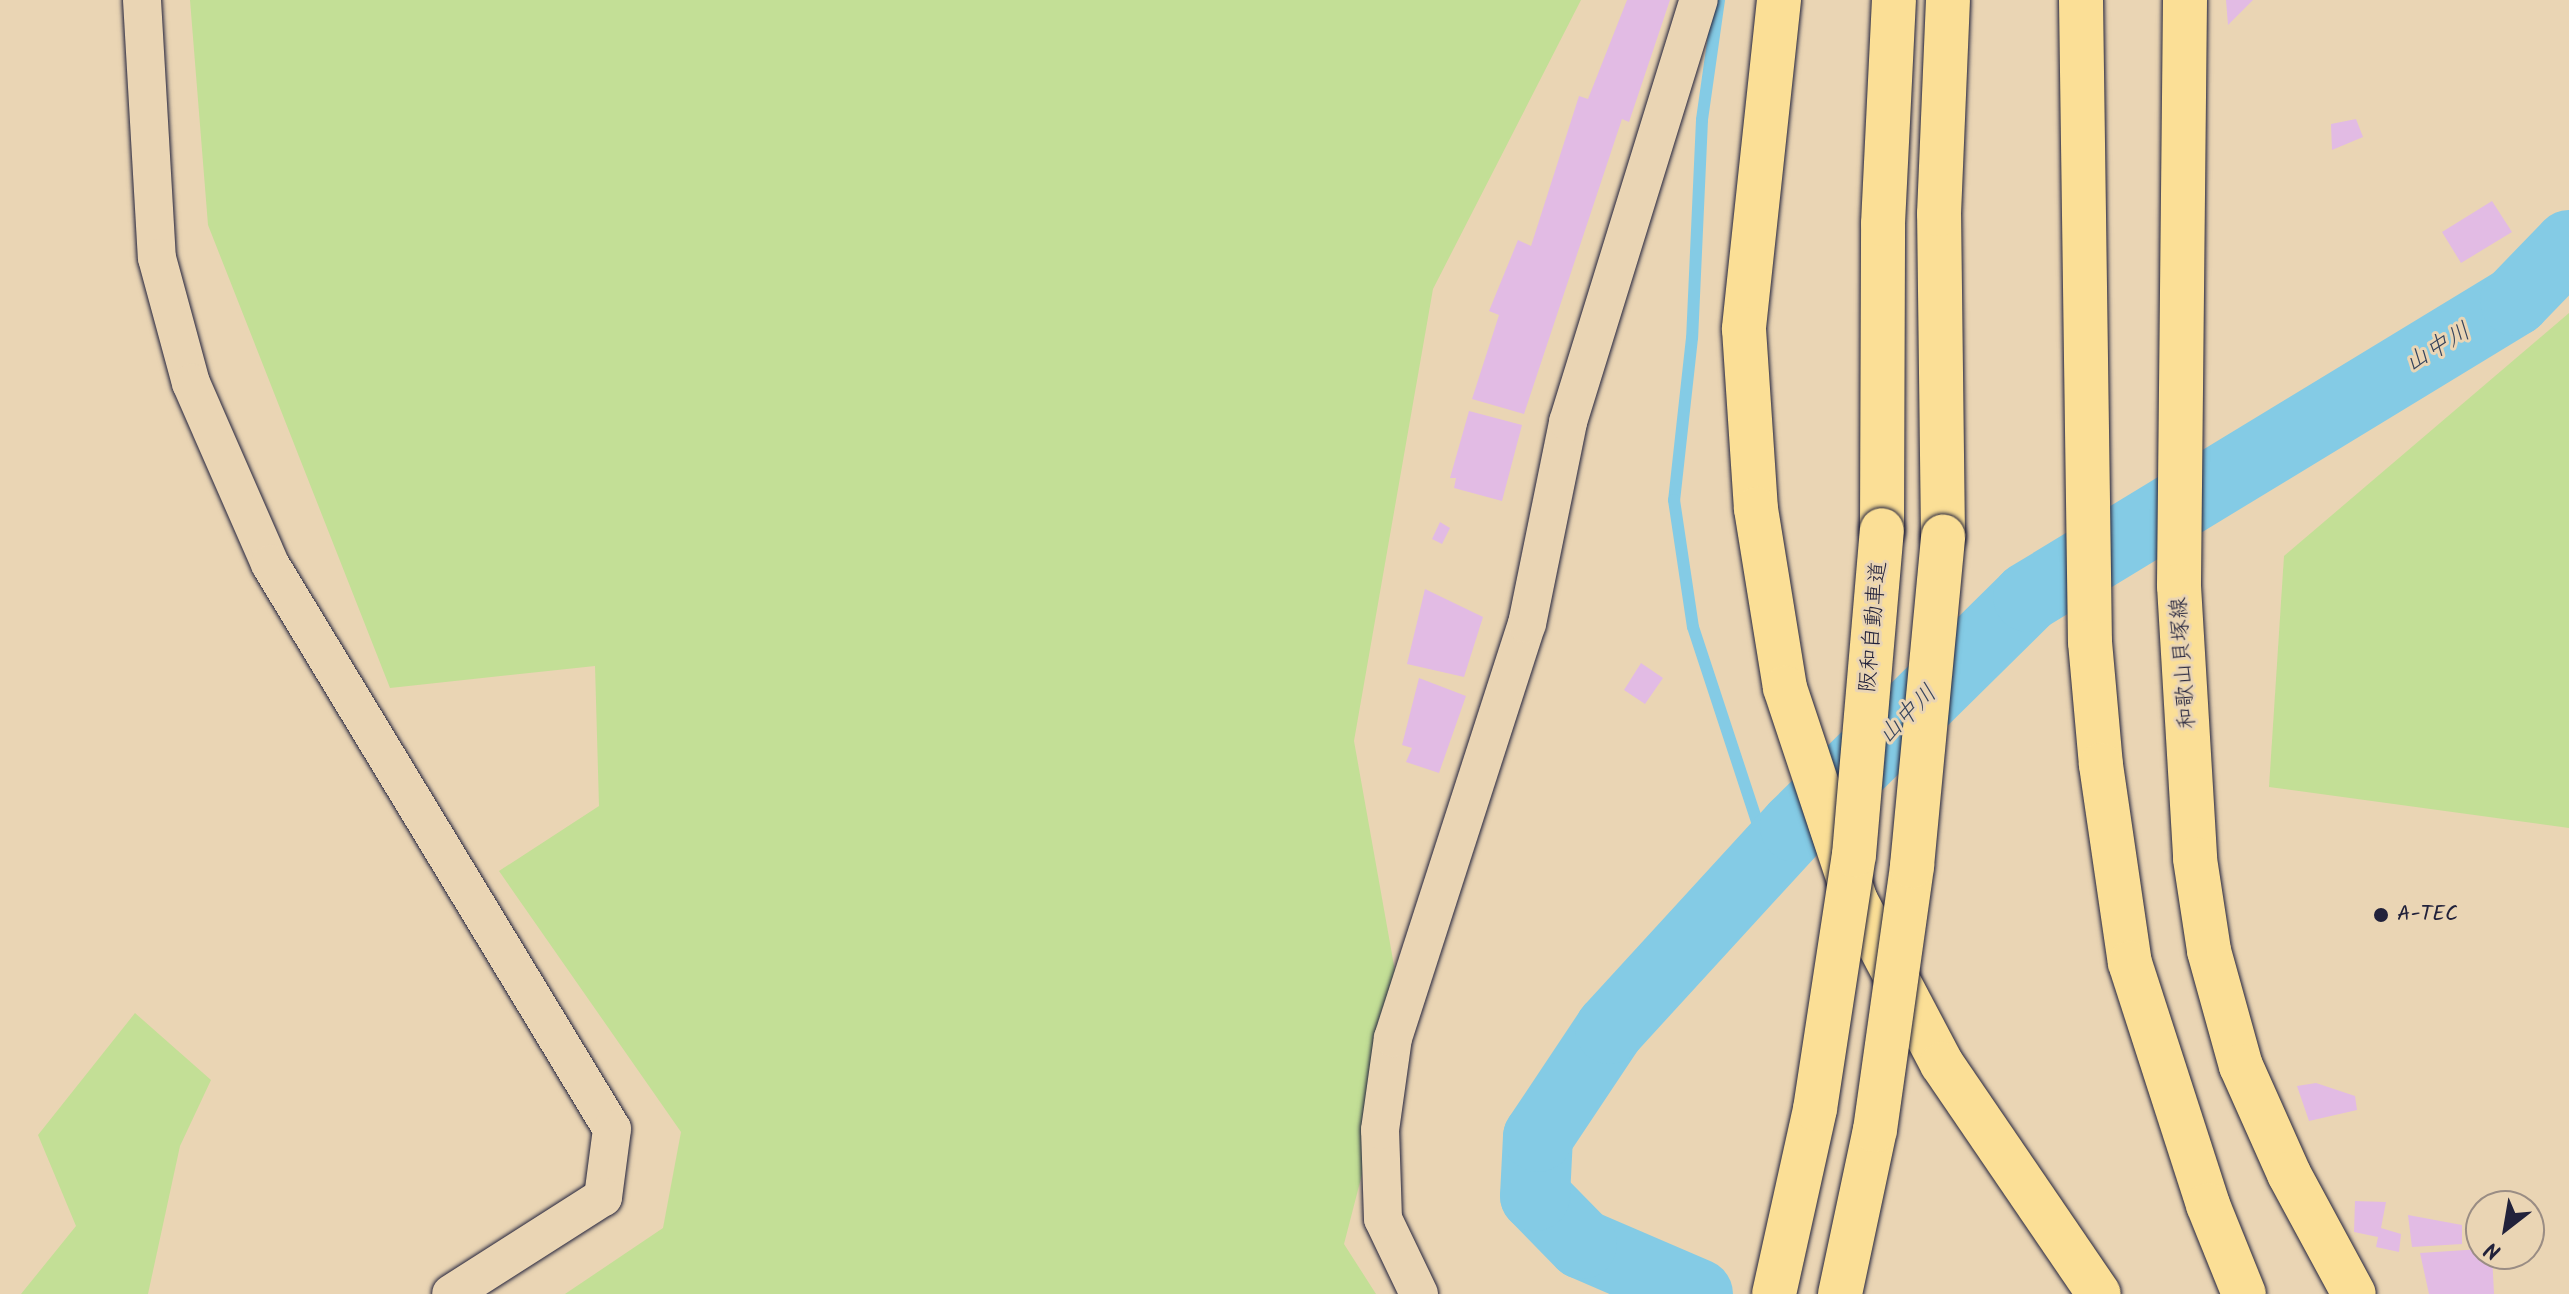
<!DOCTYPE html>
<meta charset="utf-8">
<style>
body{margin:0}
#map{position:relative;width:2569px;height:1294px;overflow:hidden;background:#ead5b4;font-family:Kalam,"Klee One",sans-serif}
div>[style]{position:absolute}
.green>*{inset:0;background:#c3df96}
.stream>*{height:12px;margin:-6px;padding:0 6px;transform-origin:6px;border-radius:6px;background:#84cbe5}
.river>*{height:70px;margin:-35px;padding:0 35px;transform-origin:35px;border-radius:35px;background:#84cbe5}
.building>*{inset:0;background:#e2bbe4}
.roads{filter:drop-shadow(0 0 2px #22223b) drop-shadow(0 0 2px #22223b)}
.street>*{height:38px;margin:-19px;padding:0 19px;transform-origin:19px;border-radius:19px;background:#ead5b4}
.primary>*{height:44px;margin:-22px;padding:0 22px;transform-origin:22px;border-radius:22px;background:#fbdf96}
.highway>*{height:44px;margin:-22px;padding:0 22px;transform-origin:22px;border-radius:22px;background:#fbdf96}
.bridges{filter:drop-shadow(0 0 2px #22223b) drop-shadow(0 0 2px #22223b)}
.highway-bridge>*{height:44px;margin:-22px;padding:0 22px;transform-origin:22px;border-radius:22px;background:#fbdf96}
.dots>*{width:22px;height:22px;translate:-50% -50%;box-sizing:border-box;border:4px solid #ead5b4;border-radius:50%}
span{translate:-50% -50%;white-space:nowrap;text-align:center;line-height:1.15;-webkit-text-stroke:6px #ead5b4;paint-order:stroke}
.street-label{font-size:22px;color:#22223b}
.poi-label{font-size:22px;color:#22223b}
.left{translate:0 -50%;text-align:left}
.water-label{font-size:24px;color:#36445d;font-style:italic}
.north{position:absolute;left:2465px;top:1190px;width:80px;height:80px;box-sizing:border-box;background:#ead5b4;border:2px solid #9a8d84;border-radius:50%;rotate:211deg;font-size:22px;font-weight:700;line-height:32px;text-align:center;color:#22223b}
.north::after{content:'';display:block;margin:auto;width:28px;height:36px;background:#22223b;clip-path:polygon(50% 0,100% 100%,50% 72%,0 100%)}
</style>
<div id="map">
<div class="green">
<div style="clip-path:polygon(190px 0,1581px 0,1433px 289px,1354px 741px,1403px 1016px,1344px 1244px,1376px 1294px,565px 1294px,663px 1228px,681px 1132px,499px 871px,599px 806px,595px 666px,390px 688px,208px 225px)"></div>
<div style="clip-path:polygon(2569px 313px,2569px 828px,2269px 787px,2284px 556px)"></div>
<div style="clip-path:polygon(135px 1013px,211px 1080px,180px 1146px,148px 1294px,21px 1294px,76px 1226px,38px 1135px)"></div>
</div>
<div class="stream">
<div style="left:1719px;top:0;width:121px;rotate:98.1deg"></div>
<div style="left:1702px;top:120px;width:218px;rotate:92.6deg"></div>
<div style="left:1692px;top:338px;width:163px;rotate:96.3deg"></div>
<div style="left:1674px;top:500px;width:128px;rotate:81.5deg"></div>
<div style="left:1693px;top:627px;width:240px;rotate:71.8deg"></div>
</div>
<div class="river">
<div style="left:1698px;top:1294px;width:126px;rotate:-156.7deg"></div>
<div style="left:1582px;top:1244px;width:67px;rotate:-134.4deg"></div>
<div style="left:1535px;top:1196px;width:59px;rotate:-87.1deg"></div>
<div style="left:1538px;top:1137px;width:130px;rotate:-56.3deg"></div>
<div style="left:1610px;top:1029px;width:274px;rotate:-47.5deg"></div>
<div style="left:1795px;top:827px;width:327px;rotate:-44.6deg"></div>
<div style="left:2028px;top:597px;width:570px;rotate:-31.29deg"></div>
<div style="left:2515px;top:301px;width:78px;rotate:-46deg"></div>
</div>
<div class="building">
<div style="clip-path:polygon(1627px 0,1670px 0,1629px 122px,1622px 119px,1524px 414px,1472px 399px,1499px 315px,1489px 311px,1518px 240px,1531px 246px,1579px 96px,1588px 99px)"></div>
<div style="clip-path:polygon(2226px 0,2253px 0,2228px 25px)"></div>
<div style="clip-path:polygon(2356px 119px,2363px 137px,2332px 150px,2331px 124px)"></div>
<div style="clip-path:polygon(2492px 201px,2512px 232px,2461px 263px,2442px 232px)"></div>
<div style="clip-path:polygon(1469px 411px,1522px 425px,1502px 501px,1454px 488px,1456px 478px,1450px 478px)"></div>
<div style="clip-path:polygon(1440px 522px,1450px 528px,1442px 544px,1432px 539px)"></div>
<div style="clip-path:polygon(1425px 589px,1483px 617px,1464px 677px,1407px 664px)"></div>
<div style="clip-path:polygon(1641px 663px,1663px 678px,1645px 704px,1624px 690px)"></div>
<div style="clip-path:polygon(1419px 678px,1466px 696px,1439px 773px,1406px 762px,1412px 748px,1402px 745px)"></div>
<div style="clip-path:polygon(2316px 1083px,2355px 1096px,2357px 1110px,2309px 1121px,2297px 1086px)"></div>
<div style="clip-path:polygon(2355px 1201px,2386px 1202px,2381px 1228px,2401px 1234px,2399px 1252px,2376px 1247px,2378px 1237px,2354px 1232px)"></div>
<div style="clip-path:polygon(2408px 1215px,2462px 1225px,2462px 1244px,2412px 1247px)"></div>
<div style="clip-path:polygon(2481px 1249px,2492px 1254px,2494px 1294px,2429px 1294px,2420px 1253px)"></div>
</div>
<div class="roads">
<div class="street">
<div style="left:142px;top:0;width:258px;rotate:86.7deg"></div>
<div style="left:157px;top:258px;width:130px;rotate:74.8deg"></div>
<div style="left:191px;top:383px;width:197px;rotate:66.4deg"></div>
<div style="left:270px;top:564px;width:660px;rotate:58.81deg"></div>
<div style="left:612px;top:1129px;width:69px;rotate:97.5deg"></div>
<div style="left:603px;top:1197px;width:180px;rotate:147.5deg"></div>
<div style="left:1419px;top:1294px;width:83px;rotate:-115.6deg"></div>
<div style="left:1383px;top:1219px;width:89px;rotate:-91.9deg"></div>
<div style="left:1380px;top:1130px;width:93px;rotate:-82deg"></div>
<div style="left:1393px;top:1038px;width:435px;rotate:-72.1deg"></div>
<div style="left:1527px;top:624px;width:206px;rotate:-78.5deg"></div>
<div style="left:1568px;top:422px;width:442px;rotate:-72.8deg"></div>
</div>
<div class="primary">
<div style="left:2185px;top:0;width:586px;rotate:90.59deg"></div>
<div style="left:2179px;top:586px;width:273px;rotate:86.6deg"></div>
<div style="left:2195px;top:859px;width:93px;rotate:81.3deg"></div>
<div style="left:2209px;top:951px;width:119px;rotate:74.5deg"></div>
<div style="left:2241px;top:1066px;width:118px;rotate:66deg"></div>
<div style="left:2289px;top:1174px;width:136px;rotate:61.6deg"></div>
</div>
<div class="highway">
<div style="left:1779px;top:0;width:331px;rotate:96.1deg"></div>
<div style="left:1744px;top:329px;width:180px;rotate:86.2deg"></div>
<div style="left:1756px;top:509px;width:181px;rotate:80.8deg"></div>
<div style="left:1785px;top:688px;width:225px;rotate:71.6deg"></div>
<div style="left:1856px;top:901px;width:184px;rotate:62.2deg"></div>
<div style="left:1942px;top:1064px;width:278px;rotate:55.7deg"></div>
<div style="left:2081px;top:0;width:642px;rotate:89.2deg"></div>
<div style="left:2090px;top:642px;width:123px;rotate:84.9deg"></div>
<div style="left:2101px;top:765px;width:200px;rotate:81.7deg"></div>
<div style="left:2130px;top:963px;width:254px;rotate:72.1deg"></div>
<div style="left:2208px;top:1205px;width:96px;rotate:68deg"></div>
<div style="left:1882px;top:530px;width:306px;rotate:-89.8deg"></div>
<div style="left:1883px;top:224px;width:224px;rotate:-87.2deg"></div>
<div style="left:1943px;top:536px;width:322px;rotate:-90.7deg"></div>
<div style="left:1939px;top:214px;width:214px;rotate:-87.6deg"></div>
</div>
</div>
<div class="bridges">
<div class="highway-bridge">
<div style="left:1774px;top:1294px;width:189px;rotate:-77.5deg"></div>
<div style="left:1815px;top:1109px;width:257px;rotate:-81.3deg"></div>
<div style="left:1854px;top:855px;width:326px;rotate:-85.1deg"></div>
<div style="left:1840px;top:1294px;width:168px;rotate:-78deg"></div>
<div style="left:1875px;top:1130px;width:267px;rotate:-82deg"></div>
<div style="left:1912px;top:866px;width:331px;rotate:-84.6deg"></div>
</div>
</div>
<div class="dots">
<div style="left:2381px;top:915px;background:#22223b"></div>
</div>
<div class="street-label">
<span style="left:1874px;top:627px;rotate:-85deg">阪和自動車道</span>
<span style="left:2184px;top:663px;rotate:-94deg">和歌山貝塚線</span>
</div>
<div class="poi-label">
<span class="left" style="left:2397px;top:915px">A-TEC</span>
</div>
<div class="water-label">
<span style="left:2438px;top:348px;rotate:-31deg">山中川</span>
<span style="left:1908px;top:715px;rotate:-45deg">山中川</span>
</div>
<div class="north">N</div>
</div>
